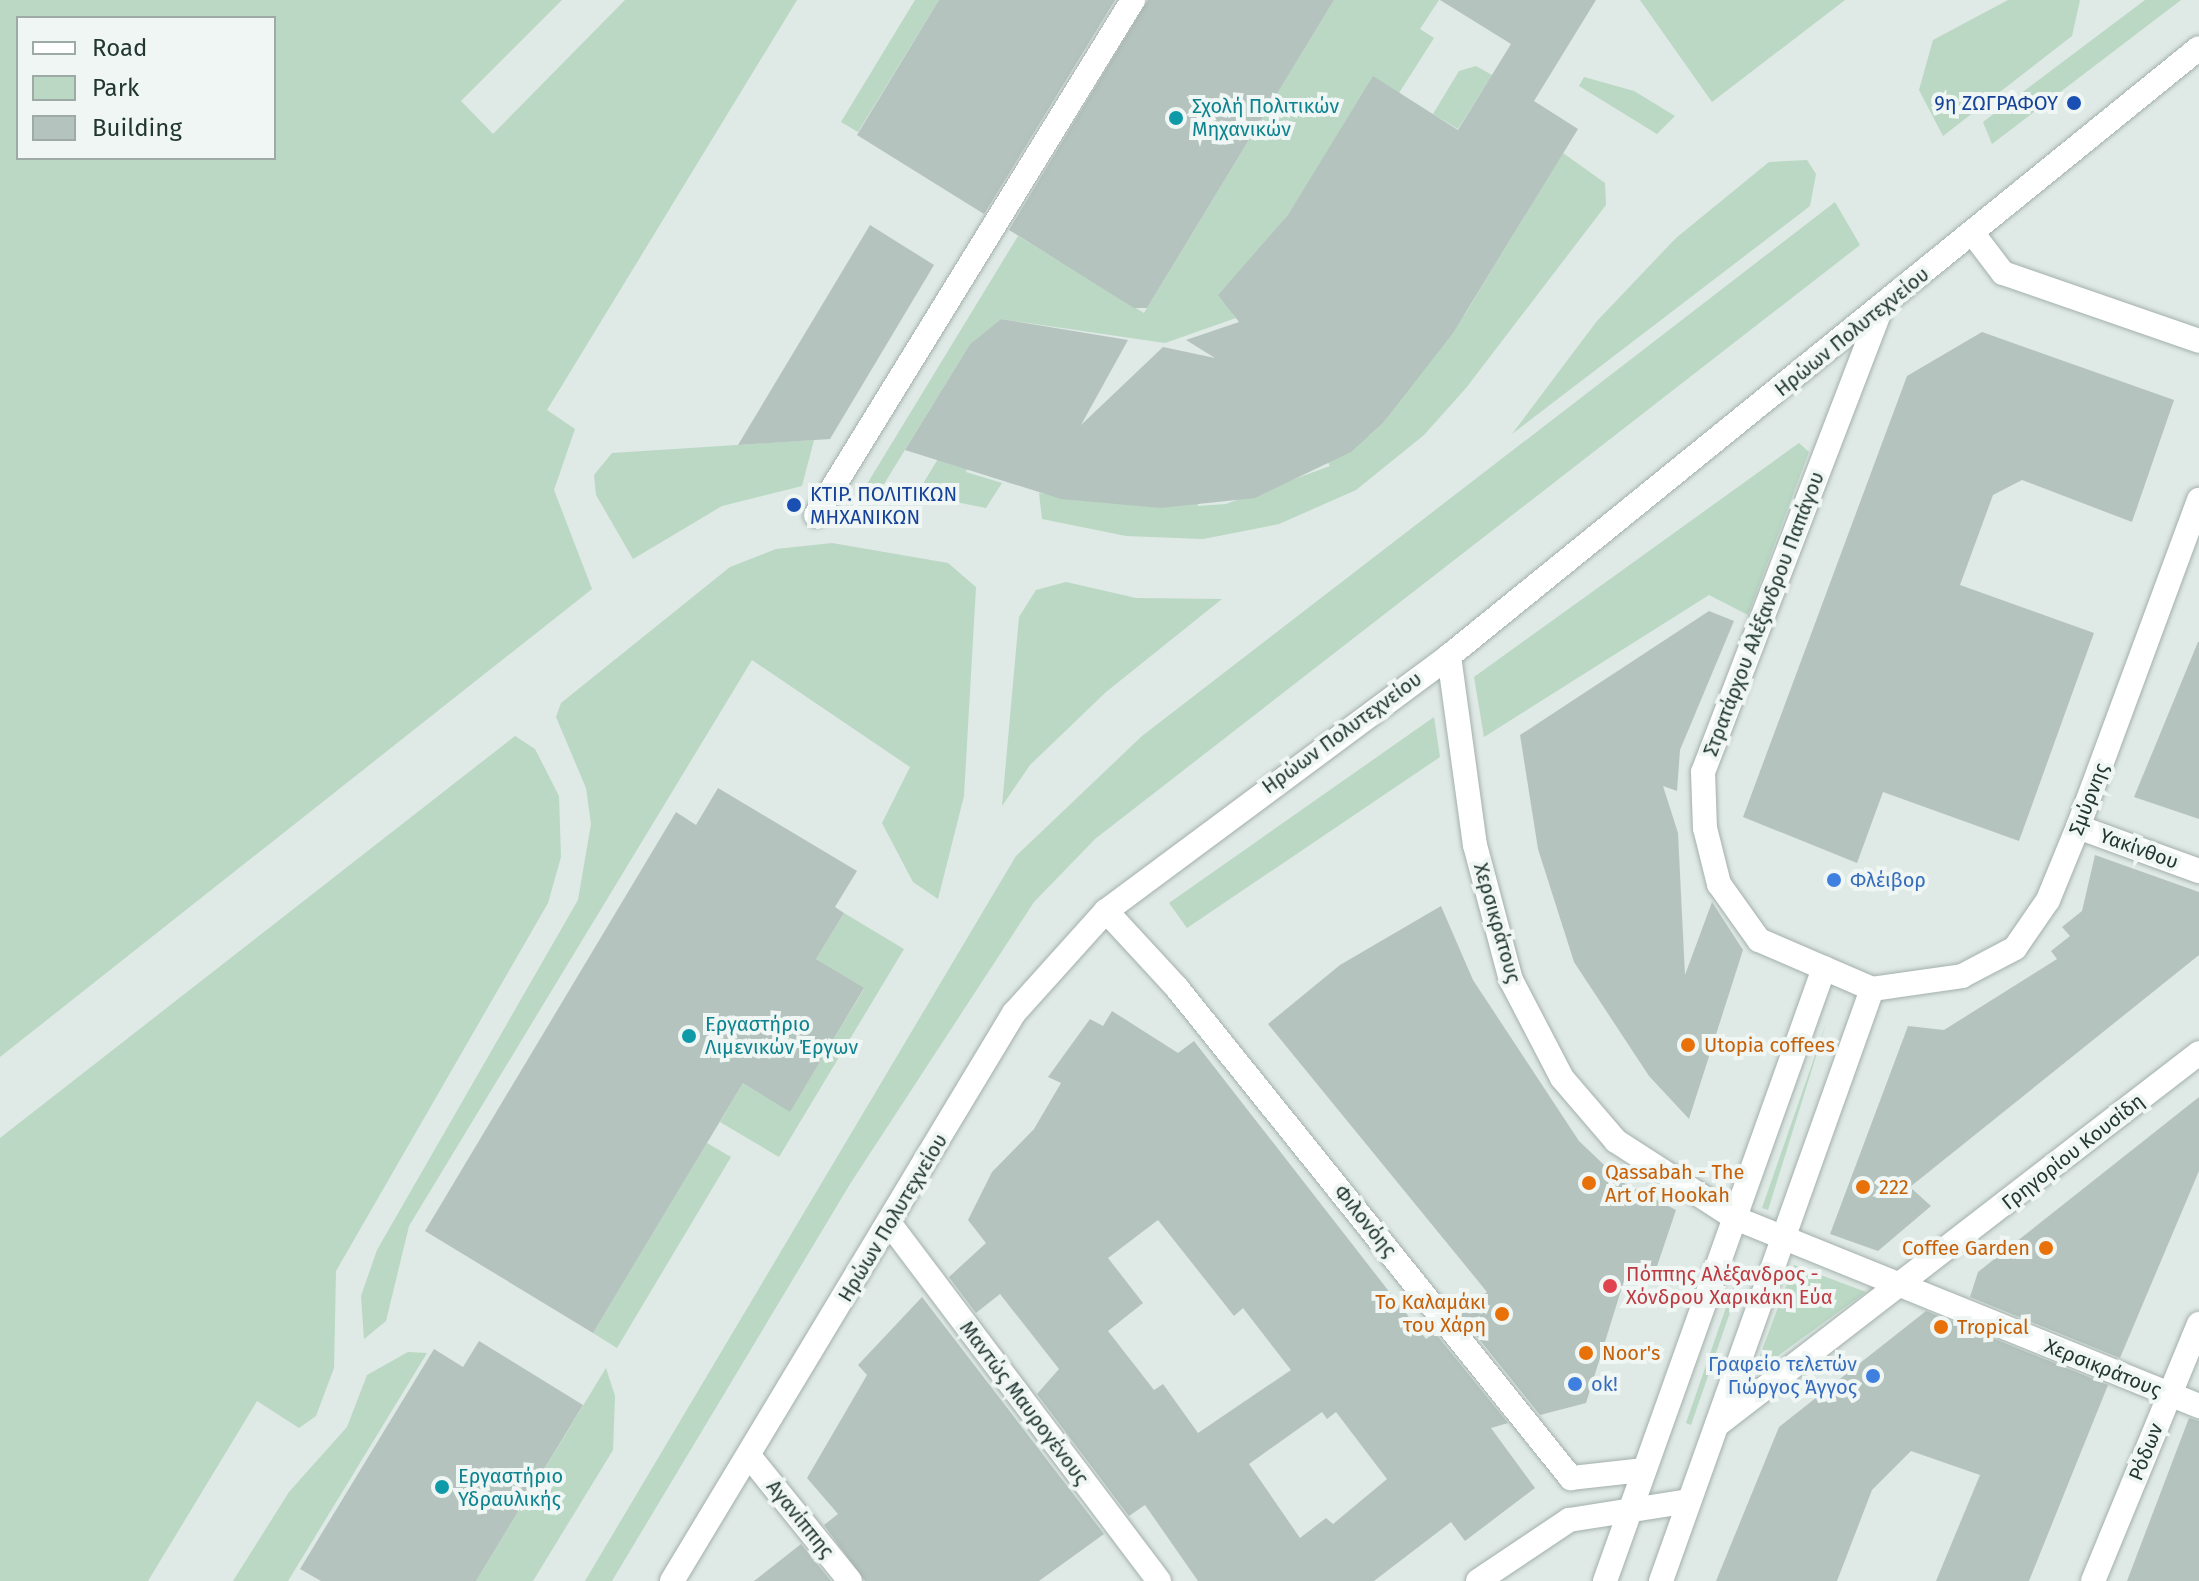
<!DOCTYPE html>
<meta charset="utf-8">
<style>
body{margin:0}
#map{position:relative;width:2199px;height:1581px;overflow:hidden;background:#dfe9e5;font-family:"Fira Sans",sans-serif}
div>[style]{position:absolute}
.green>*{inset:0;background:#bad8c4}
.building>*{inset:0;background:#b5c3be}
.roads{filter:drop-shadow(0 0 2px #a3b0ac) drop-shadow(0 0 2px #a3b0ac)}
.minor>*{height:24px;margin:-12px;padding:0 12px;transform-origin:12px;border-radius:12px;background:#fff}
.dots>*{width:22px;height:22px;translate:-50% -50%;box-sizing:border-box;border:4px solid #eff6f3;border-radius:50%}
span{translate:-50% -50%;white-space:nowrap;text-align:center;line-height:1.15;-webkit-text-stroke:8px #eff6f3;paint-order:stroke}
.transit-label{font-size:20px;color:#164399}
.right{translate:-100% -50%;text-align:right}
.left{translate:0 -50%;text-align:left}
.culture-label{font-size:20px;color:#0d838f}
.street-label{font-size:20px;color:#223732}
.shop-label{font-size:20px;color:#366cbe}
.food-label{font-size:20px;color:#c56008}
.health-label{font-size:20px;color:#be3a42}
.legend{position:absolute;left:16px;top:16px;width:260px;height:144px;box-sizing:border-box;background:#eff6f3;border:2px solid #9daaa6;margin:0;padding:10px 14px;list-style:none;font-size:24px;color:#223732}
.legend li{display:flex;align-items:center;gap:16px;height:40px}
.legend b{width:40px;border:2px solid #9daaa6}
</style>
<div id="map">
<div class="green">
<div style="clip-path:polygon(evenodd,0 0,562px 0,461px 101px,493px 134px,625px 0,797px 0,547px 410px,575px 429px,554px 490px,592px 589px,0 1057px,0 0,274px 18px,274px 158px,18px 158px,18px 18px,274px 18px)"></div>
<div style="clip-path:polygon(915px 0,939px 0,858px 132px,841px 122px)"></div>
<div style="clip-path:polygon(1334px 0,1439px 0,1420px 29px,1434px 38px,1399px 93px,1219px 294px,1236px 318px,1165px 343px,1001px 319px,970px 344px,884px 484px,867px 484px,1018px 236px,1144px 313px)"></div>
<div style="clip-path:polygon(1640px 0,1845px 0,1712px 102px)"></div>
<div style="clip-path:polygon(2008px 0,2080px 0,2072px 36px,1943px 136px,1919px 90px,1933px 40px)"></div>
<div style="clip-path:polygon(2145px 0,2181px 0,1992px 144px,1983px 122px)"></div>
<div style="clip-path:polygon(1476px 66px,1492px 75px,1458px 129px,1433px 114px,1459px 71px)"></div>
<div style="clip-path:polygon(1584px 77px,1634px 91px,1675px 116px,1657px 134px,1579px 86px)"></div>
<div style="clip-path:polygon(1563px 153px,1605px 183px,1606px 205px,1466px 388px,1424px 435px,1356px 490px,1279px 524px,1203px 539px,1126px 536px,1042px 519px,1039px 493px,1160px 508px,1197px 477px,1198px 506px,1226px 504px,1330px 466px,1314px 437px,1369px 436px,1383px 423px,1465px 314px)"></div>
<div style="clip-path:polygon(1807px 160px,1816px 174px,1810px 206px,1512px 434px,1597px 321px,1676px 238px,1769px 162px)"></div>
<div style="clip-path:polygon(1835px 202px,1860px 245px,1095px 839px,1034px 902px,850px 1184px,612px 1581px,585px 1581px,1016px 856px,1142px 736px)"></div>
<div style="clip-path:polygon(953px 434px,979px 442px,966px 472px,1002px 483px,986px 508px,926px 496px,924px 482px)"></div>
<div style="clip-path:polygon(814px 440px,802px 486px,722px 506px,633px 559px,596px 495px,594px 475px,612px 453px)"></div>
<div style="clip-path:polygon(1799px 443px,1809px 452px,1748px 615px,1709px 595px,1484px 737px,1474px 677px)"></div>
<div style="clip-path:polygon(832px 543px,948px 563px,976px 587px,964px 796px,938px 899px,913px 882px,882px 823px,910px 767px,752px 660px,409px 1226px,386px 1321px,364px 1339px,361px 1296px,377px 1250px,578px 900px,591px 824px,586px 788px,556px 717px,561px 703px,730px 567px,776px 549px)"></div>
<div style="clip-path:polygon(1066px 582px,1136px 598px,1222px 599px,1106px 692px,1030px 765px,1002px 806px,1019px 617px,1036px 590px)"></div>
<div style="clip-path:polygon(1434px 717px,1440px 757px,1187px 928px,1169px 903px)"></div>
<div style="clip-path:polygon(515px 736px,535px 749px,559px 796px,561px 857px,548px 903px,336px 1271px,334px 1368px,316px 1416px,299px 1428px,257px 1401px,148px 1581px,0 1581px,0 1138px)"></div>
<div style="clip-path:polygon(844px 913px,904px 949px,779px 1157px,720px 1122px,743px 1083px,790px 1111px,864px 989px,816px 959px)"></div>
<div style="clip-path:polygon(1827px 1021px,1768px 1210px,1762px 1208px)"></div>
<div style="clip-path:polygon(707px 1143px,731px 1157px,617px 1348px,593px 1333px)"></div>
<div style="clip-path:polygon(1794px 1265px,1866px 1292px,1753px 1374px)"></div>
<div style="clip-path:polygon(1738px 1273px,1743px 1275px,1691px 1425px,1686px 1423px)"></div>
<div style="clip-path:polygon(408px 1352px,427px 1353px,288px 1581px,233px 1581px,289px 1492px,347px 1427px,367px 1375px)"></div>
<div style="clip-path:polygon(606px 1368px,615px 1396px,613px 1450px,533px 1581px,476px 1581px)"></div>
</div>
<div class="building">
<div style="clip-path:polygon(939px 0,1115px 0,984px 214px,857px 135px)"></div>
<div style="clip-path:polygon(1148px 0,1334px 0,1147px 308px,1134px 308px,1009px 230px)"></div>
<div style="clip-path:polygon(1440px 0,1596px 0,1534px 101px,1578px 129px,1453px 333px,1383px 423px,1351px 452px,1255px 498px,1160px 508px,1061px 499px,905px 450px,970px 344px,1001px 319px,1128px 340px,1081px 425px,1163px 347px,1215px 358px,1186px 340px,1239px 322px,1218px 295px,1288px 215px,1373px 76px,1458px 130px,1511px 44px)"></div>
<div style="clip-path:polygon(870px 225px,934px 265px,830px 439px,738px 445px)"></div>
<div style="clip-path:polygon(1982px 332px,2174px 400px,2132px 522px,2022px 480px,1993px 495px,1960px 585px,2094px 633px,2019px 841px,1883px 792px,1857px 863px,1743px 817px,1907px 376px)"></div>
<div style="clip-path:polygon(1709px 611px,1734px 621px,1680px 750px,1677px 791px,1663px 786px,1678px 833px,1685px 975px,1712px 902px,1743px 950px,1689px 1119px,1649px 1076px,1574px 962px,1538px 849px,1520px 735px)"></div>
<div style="clip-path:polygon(2198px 642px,2199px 642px,2199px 819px,2134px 797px)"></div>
<div style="clip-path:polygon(718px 788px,857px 871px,835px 907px,844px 913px,816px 959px,864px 988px,790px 1112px,743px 1083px,593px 1333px,425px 1231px,676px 812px,696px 825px)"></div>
<div style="clip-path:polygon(2095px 855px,2199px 892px,2199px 955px,1910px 1187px,1931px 1206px,1878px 1251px,1830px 1234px,1908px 1026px,1944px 1030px,2057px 959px,2051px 951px,2070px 936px,2062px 927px,2082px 911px)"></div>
<div style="clip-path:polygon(1441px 906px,1473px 980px,1579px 1141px,1622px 1182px,1676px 1210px,1652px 1281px,1627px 1271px,1586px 1403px,1540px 1415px,1459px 1314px,1487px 1292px,1268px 1024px,1340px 965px)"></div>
<div style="clip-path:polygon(evenodd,1112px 1011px,1178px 1053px,1194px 1041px,1426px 1339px,1435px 1333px,1508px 1423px,1491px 1428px,1535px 1488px,1465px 1541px,1451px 1522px,1374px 1581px,1198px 1581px,1145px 1505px,1129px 1516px,1037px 1394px,1059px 1369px,1000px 1294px,976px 1313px,949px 1277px,986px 1243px,968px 1220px,992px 1172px,1034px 1129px,1061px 1083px,1048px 1077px,1090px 1019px,1103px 1026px,1112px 1011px,1158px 1220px,1234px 1316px,1243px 1308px,1291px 1370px,1198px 1433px,1163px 1384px,1154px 1390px,1108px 1331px,1143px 1303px,1108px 1258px,1158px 1220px,1112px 1011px,1322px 1412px,1327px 1419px,1336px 1412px,1387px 1479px,1333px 1524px,1326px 1518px,1300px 1538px,1249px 1464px,1322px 1412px)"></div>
<div style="clip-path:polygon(2199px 1097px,2199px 1171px,2120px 1358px,1970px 1297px,1978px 1272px)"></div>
<div style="clip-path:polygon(922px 1297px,1104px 1534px,1039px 1581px,865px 1581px,824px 1525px,838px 1514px,807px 1478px,867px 1375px,858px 1365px)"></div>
<div style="clip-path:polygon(1926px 1311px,2108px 1385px,2029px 1581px,1936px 1581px,1980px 1475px,1911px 1451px,1872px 1490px,1837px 1581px,1716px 1581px,1779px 1427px)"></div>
<div style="clip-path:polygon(479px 1341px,583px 1405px,476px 1581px,321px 1581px,300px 1569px,434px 1349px,463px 1367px)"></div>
<div style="clip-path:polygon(2189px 1418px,2199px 1421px,2199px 1581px,2127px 1581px)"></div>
<div style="clip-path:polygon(801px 1544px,831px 1581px,754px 1581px)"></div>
</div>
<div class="roads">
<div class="minor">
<div style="left:1974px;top:235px;width:48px;rotate:52.7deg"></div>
<div style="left:2003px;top:273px;width:207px;rotate:19.1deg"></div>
<div style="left:1880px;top:311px;width:494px;rotate:111deg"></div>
<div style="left:1703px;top:772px;width:56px;rotate:88deg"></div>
<div style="left:1705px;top:828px;width:58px;rotate:76deg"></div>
<div style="left:1719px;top:884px;width:69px;rotate:54.5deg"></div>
<div style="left:1759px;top:940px;width:123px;rotate:23.4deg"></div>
<div style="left:1872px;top:989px;width:91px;rotate:-8.2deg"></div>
<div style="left:1962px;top:976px;width:60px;rotate:-27.8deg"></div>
<div style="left:2015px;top:948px;width:58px;rotate:-55.5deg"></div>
<div style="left:2048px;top:900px;width:79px;rotate:-67.7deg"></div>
<div style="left:2078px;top:827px;width:349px;rotate:-69.7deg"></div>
<div style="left:816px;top:515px;width:605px;rotate:-58.39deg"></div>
<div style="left:1449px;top:656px;width:191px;rotate:82.2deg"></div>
<div style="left:1475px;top:845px;width:140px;rotate:75.1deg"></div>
<div style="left:1511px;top:980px;width:110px;rotate:62.5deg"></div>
<div style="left:1562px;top:1078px;width:83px;rotate:49.4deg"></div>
<div style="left:1616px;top:1141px;width:142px;rotate:32.9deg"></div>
<div style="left:1735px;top:1218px;width:501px;rotate:22.06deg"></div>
<div style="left:2078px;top:827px;width:129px;rotate:20deg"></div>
<div style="left:1106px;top:911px;width:105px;rotate:47.3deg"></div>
<div style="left:1177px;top:988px;width:629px;rotate:51.2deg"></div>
<div style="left:1571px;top:1478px;width:73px;rotate:-6.3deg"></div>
<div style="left:890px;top:1224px;width:447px;rotate:53deg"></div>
<div style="left:1717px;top:1425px;width:609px;rotate:-37.66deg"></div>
<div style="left:750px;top:1457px;width:159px;rotate:51.1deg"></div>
<div style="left:672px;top:1581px;width:663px;rotate:-58.95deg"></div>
<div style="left:1014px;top:1013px;width:137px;rotate:-48deg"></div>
<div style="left:1106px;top:911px;width:427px;rotate:-36.6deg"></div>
<div style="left:1449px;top:656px;width:965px;rotate:-39.03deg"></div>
<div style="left:1478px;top:1581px;width:110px;rotate:-33.8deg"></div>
<div style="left:1569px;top:1520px;width:121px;rotate:-9deg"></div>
<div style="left:1605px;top:1581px;width:651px;rotate:-70.34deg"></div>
<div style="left:1661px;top:1581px;width:628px;rotate:-70.38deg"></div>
<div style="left:2093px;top:1581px;width:278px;rotate:-67.6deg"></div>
</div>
</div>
<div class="dots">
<div style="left:2074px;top:103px;background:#1a4fb4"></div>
<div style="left:1176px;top:118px;background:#0f9aa8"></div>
<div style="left:794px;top:505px;background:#1a4fb4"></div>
<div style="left:1834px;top:880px;background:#3f7fe0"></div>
<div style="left:689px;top:1036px;background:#0f9aa8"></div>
<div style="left:1688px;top:1045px;background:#e8710a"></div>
<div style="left:1589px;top:1183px;background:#e8710a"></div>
<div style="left:1863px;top:1187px;background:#e8710a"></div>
<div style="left:2046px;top:1248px;background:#e8710a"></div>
<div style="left:1610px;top:1286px;background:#e0444e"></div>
<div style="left:1502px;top:1314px;background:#e8710a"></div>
<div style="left:1941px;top:1327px;background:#e8710a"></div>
<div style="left:1586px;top:1353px;background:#e8710a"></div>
<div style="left:1873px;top:1376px;background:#3f7fe0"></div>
<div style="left:1575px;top:1384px;background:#3f7fe0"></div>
<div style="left:442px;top:1487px;background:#0f9aa8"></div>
</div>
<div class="transit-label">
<span class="right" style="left:2058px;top:103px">9η ΖΩΓΡΑΦΟΥ</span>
<span class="left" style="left:810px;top:506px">ΚΤΙΡ. ΠΟΛΙΤΙΚΩΝ<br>ΜΗΧΑΝΙΚΩΝ</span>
</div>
<div class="culture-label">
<span class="left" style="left:1192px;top:118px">Σχολή Πολιτικών<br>Μηχανικών</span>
<span class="left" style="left:705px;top:1036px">Εργαστήριο<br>Λιμενικών Έργων</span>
<span class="left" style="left:458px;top:1488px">Εργαστήριο<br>Υδραυλικής</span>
</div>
<div class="street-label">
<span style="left:1852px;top:332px;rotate:-39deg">Ηρώων Πολυτεχνείου</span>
<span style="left:1764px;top:614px;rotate:-69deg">Στρατάρχου Αλέξανδρου Παπάγου</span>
<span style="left:1342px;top:733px;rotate:-36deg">Ηρώων Πολυτεχνείου</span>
<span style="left:2089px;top:799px;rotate:-69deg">Σμύρνης</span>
<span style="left:2139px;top:849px;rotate:20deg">Υακίνθου</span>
<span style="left:1497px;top:923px;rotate:74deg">Χερσικράτους</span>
<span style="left:2073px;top:1152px;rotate:-38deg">Γρηγορίου Κουσίδη</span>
<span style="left:893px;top:1218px;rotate:-59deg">Ηρώων Πολυτεχνείου</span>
<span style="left:1365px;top:1221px;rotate:51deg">Φιλονόης</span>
<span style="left:2103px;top:1368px;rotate:22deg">Χερσικράτους</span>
<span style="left:1024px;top:1403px;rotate:53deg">Μαντώς Μαυρογένους</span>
<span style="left:2146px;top:1452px;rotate:-68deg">Ρόδων</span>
<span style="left:800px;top:1519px;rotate:51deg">Αγανίππης</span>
</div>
<div class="shop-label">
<span class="left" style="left:1850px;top:880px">Φλέιβορ</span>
<span class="right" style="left:1857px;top:1376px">Γραφείο τελετών<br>Γιώργος Άγγος</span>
<span class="left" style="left:1591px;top:1384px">ok!</span>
</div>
<div class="food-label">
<span class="left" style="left:1704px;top:1045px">Utopia coffees</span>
<span class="left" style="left:1605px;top:1184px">Qassabah - The<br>Art of Hookah</span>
<span class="left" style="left:1879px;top:1187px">222</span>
<span class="right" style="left:2030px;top:1248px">Coffee Garden</span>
<span class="right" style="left:1486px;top:1314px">Το Καλαμάκι<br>του Χάρη</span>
<span class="left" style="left:1957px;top:1327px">Tropical</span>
<span class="left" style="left:1602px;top:1353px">Noor's</span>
</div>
<div class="health-label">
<span class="left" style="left:1626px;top:1286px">Πόππης Αλέξανδρος -<br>Χόνδρου Χαρικάκη Εύα</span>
</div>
<ul class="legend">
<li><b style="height:10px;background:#fff"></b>Road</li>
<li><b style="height:22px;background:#bad8c4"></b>Park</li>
<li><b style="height:22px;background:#b5c3be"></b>Building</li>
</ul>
</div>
